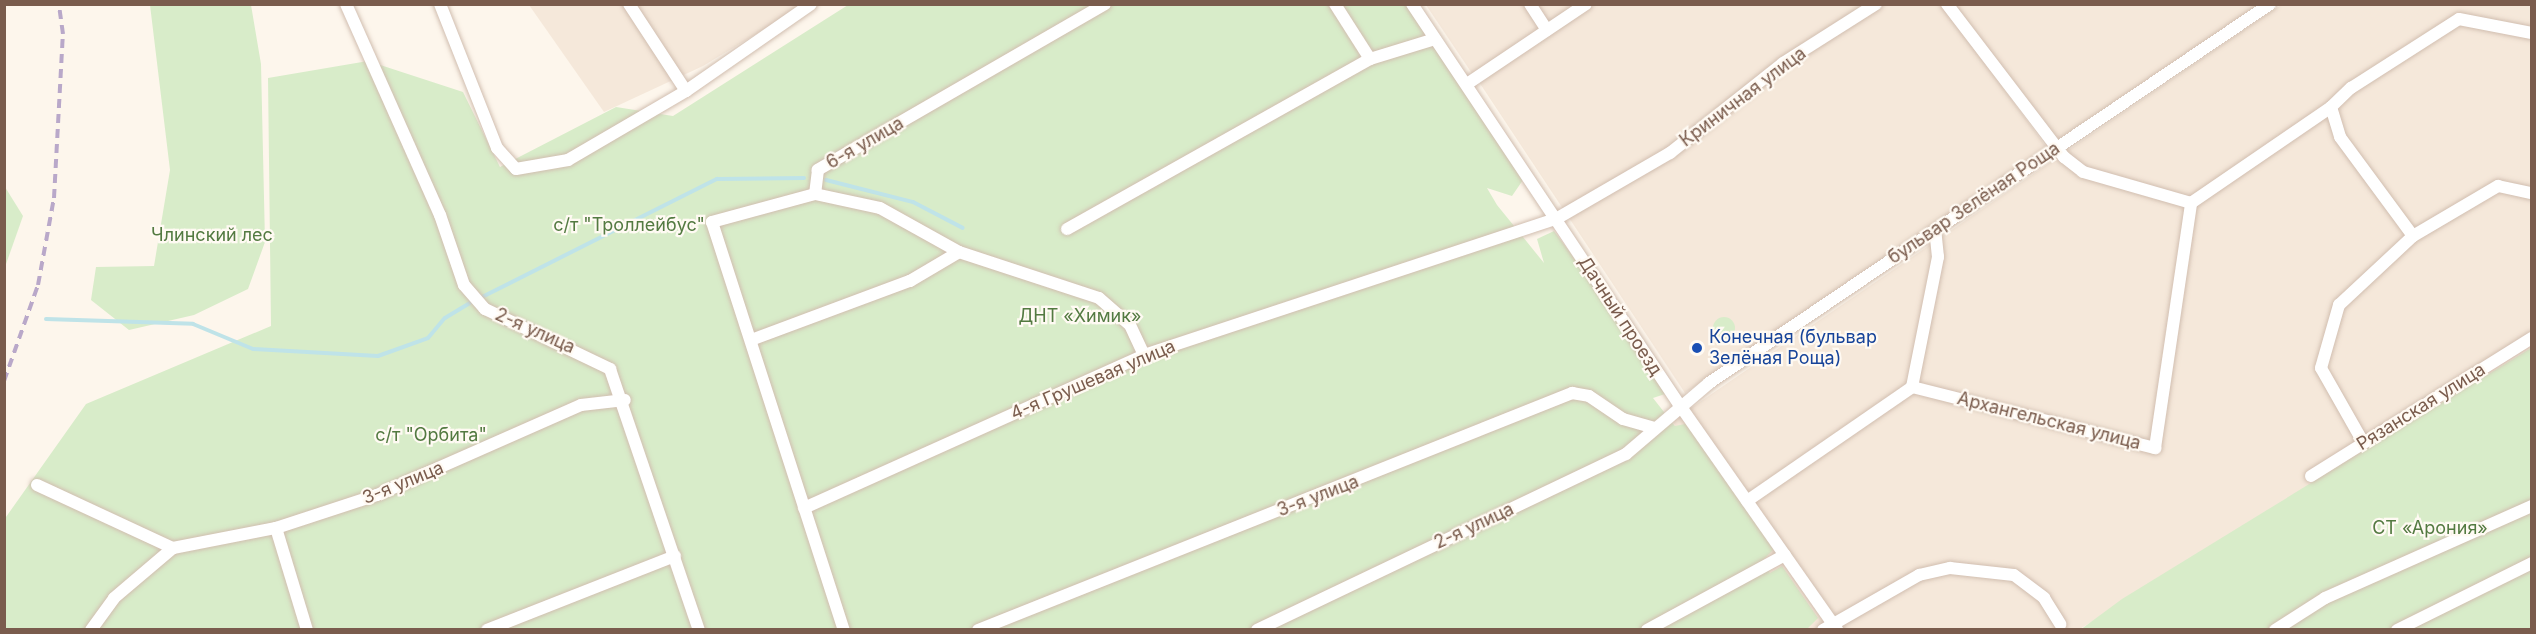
<!DOCTYPE html>
<meta charset="utf-8">
<style>
body{margin:0}
#map{position:relative;width:2536px;height:634px;overflow:hidden;background:#fdf6ec;font-family:Inter,sans-serif}
div>[style]{position:absolute}
.residential>*{inset:0;background:#f5e8da}
.green>*{inset:0;background:#d8ecc9}
.round{border-radius:50%}
.stream>*{height:4px;margin:-2px;padding:0 2px;transform-origin:2px;border-radius:2px;background:#bfe3e8}
.roads{filter:drop-shadow(0 0 2px #d1beb0) drop-shadow(0 0 2px #d1beb0)}
.minor>*{height:12px;margin:-6px;padding:0 6px;transform-origin:6px;border-radius:6px;background:#fff}
.rail>*{height:4px;margin-top:-2px;transform-origin:0;background:repeating-linear-gradient(90deg,#b9a8c9 0 9px,transparent 0 15px)}
.dots>*{width:16px;height:16px;translate:-50% -50%;box-sizing:border-box;border:3px solid #fffaf3;border-radius:50%}
span{translate:-50% -50%;white-space:nowrap;text-align:center;line-height:1.15;-webkit-text-stroke:4.5px #fffaf3;paint-order:stroke}
.street-label{font-size:18px;color:#7a5c4d}
.park-label{font-size:18px;color:#537a41}
.transit-label{font-size:18px;color:#164399}
.left{translate:0 -50%;text-align:left}
.frame{position:absolute;inset:0;border:6px solid #7a5c4d;pointer-events:none}
</style>
<div id="map">
<div class="residential">
<div style="clip-path:polygon(529px 5px,804px 5px,703px 66px,604px 112px)"></div>
<div style="clip-path:polygon(1426px 5px,1578px 5px,1473px 75px)"></div>
<div style="clip-path:polygon(1594px 5px,1942px 5px,2047px 148px,1685px 393px,1479px 82px)"></div>
<div style="clip-path:polygon(1950px 5px,2259px 5px,2054px 142px)"></div>
<div style="clip-path:polygon(2281px 5px,2531px 5px,2531px 348px,2080px 629px,1806px 629px,1672px 421px)"></div>
</div>
<div class="green">
<div style="clip-path:polygon(150px 5px,251px 5px,261px 64px,265px 242px,248px 289px,194px 315px,129px 330px,91px 300px,96px 267px,154px 266px,170px 170px)"></div>
<div style="clip-path:polygon(848px 5px,1410px 5px,1525px 177px,1512px 196px,1487px 188px,1497px 205px,1544px 263px,1537px 239px,1554px 231px,1669px 386px,1668px 393px,1653px 398px,1675px 426px,1690px 423px,1774px 549px,1762px 561px,1770px 573px,1782px 566px,1818px 618px,1806px 630px,5px 629px,6px 517px,86px 404px,271px 326px,268px 78px,368px 61px,463px 92px,500px 167px,616px 107px,673px 116px)"></div>
<div style="clip-path:polygon(5px 187px,23px 216px,5px 267px)"></div>
<div class="round" style="left:1713px;top:317px;width:22px;height:22px"></div>
<div style="clip-path:polygon(2531px 348px,2531px 629px,2080px 630px,2122px 599px)"></div>
</div>
<div class="stream">
<div style="left:826px;top:180px;width:90px;rotate:14.2deg"></div>
<div style="left:913px;top:202px;width:56px;rotate:27.5deg"></div>
<div style="left:484px;top:296px;width:261px;rotate:-26.7deg"></div>
<div style="left:717px;top:179px;width:87px;rotate:-0.7deg"></div>
<div style="left:46px;top:319px;width:147px;rotate:1.9deg"></div>
<div style="left:193px;top:324px;width:65px;rotate:22.6deg"></div>
<div style="left:253px;top:349px;width:125px;rotate:3.2deg"></div>
<div style="left:378px;top:356px;width:53px;rotate:-19.8deg"></div>
<div style="left:428px;top:338px;width:26px;rotate:-50deg"></div>
<div style="left:445px;top:318px;width:29px;rotate:-31deg"></div>
</div>
<div class="roads">
<div class="minor">
<div style="left:346px;top:4px;width:231px;rotate:66deg"></div>
<div style="left:440px;top:215px;width:74px;rotate:71.1deg"></div>
<div style="left:464px;top:285px;width:32px;rotate:49deg"></div>
<div style="left:485px;top:309px;width:139px;rotate:25.6deg"></div>
<div style="left:610px;top:369px;width:276px;rotate:71.2deg"></div>
<div style="left:440px;top:4px;width:155px;rotate:68.4deg"></div>
<div style="left:497px;top:148px;width:28px;rotate:48deg"></div>
<div style="left:516px;top:169px;width:53px;rotate:-9.8deg"></div>
<div style="left:568px;top:160px;width:137px;rotate:-30.3deg"></div>
<div style="left:686px;top:91px;width:152px;rotate:-34.8deg"></div>
<div style="left:629px;top:4px;width:104px;rotate:56.8deg"></div>
<div style="left:1105px;top:4px;width:332px;rotate:150deg"></div>
<div style="left:818px;top:170px;width:24px;rotate:97deg"></div>
<div style="left:815px;top:194px;width:66px;rotate:12.2deg"></div>
<div style="left:880px;top:208px;width:90px;rotate:29.1deg"></div>
<div style="left:959px;top:252px;width:147px;rotate:18.2deg"></div>
<div style="left:1099px;top:298px;width:41px;rotate:41.1deg"></div>
<div style="left:1130px;top:325px;width:33px;rotate:65deg"></div>
<div style="left:1412px;top:4px;width:481px;rotate:56.3deg"></div>
<div style="left:1679px;top:404px;width:276px;rotate:55deg"></div>
<div style="left:1530px;top:4px;width:31px;rotate:57deg"></div>
<div style="left:1947px;top:4px;width:193px;rotate:52.6deg"></div>
<div style="left:2064px;top:157px;width:24px;rotate:38deg"></div>
<div style="left:2083px;top:172px;width:112px;rotate:16deg"></div>
<div style="left:1370px;top:59px;width:68px;rotate:-17.1deg"></div>
<div style="left:1467px;top:84px;width:143px;rotate:-33.9deg"></div>
<div style="left:2331px;top:107px;width:31px;rotate:73deg"></div>
<div style="left:2340px;top:137px;width:123px;rotate:53.6deg"></div>
<div style="left:815px;top:194px;width:107px;rotate:164.8deg"></div>
<div style="left:712px;top:222px;width:429px;rotate:72.1deg"></div>
<div style="left:1067px;top:229px;width:347px;rotate:-29.3deg"></div>
<div style="left:1370px;top:59px;width:65px;rotate:-122.5deg"></div>
<div style="left:751px;top:340px;width:170px;rotate:-20.4deg"></div>
<div style="left:910px;top:281px;width:57px;rotate:-30.6deg"></div>
<div style="left:1912px;top:387px;width:133px;rotate:-78.7deg"></div>
<div style="left:1938px;top:257px;width:27px;rotate:-96deg"></div>
<div style="left:2363px;top:442px;width:85px;rotate:-119.6deg"></div>
<div style="left:2321px;top:368px;width:66px;rotate:-74.1deg"></div>
<div style="left:2339px;top:305px;width:101px;rotate:-43deg"></div>
<div style="left:2413px;top:236px;width:99px;rotate:-30.5deg"></div>
<div style="left:2498px;top:186px;width:35px;rotate:12deg"></div>
<div style="left:2311px;top:476px;width:261px;rotate:-32deg"></div>
<div style="left:37px;top:485px;width:150px;rotate:24.9deg"></div>
<div style="left:173px;top:548px;width:105px;rotate:-11deg"></div>
<div style="left:276px;top:528px;width:106px;rotate:-18.1deg"></div>
<div style="left:377px;top:495px;width:223px;rotate:-23.8deg"></div>
<div style="left:581px;top:405px;width:44px;rotate:-6.5deg"></div>
<div style="left:1747px;top:501px;width:201px;rotate:-34.6deg"></div>
<div style="left:1912px;top:387px;width:251px;rotate:14.1deg"></div>
<div style="left:2155px;top:448px;width:248px;rotate:-81.6deg"></div>
<div style="left:2191px;top:203px;width:170px;rotate:-34.4deg"></div>
<div style="left:2331px;top:107px;width:28px;rotate:-44deg"></div>
<div style="left:2351px;top:88px;width:128px;rotate:-32.6deg"></div>
<div style="left:2459px;top:19px;width:74px;rotate:10.9deg"></div>
<div style="left:804px;top:508px;width:373px;rotate:-24.2deg"></div>
<div style="left:1144px;top:355px;width:434px;rotate:-18.3deg"></div>
<div style="left:1556px;top:219px;width:132px;rotate:-30.1deg"></div>
<div style="left:1670px;top:153px;width:144px;rotate:-38.5deg"></div>
<div style="left:1783px;top:63px;width:110px;rotate:-32.4deg"></div>
<div style="left:276px;top:528px;width:107px;rotate:73.1deg"></div>
<div style="left:91px;top:630px;width:39px;rotate:-54deg"></div>
<div style="left:114px;top:598px;width:77px;rotate:-40.3deg"></div>
<div style="left:487px;top:630px;width:202px;rotate:-21.5deg"></div>
<div style="left:978px;top:630px;width:640px;rotate:-21.75deg"></div>
<div style="left:1572px;top:393px;width:17px;rotate:10deg"></div>
<div style="left:1589px;top:396px;width:41px;rotate:34.1deg"></div>
<div style="left:1623px;top:419px;width:32px;rotate:16deg"></div>
<div style="left:1257px;top:630px;width:409px;rotate:-25.5deg"></div>
<div style="left:1626px;top:454px;width:109px;rotate:-40.5deg"></div>
<div style="left:1709px;top:383px;width:677px;rotate:-34.04deg"></div>
<div style="left:1647px;top:630px;width:157px;rotate:-28.5deg"></div>
<div style="left:1823px;top:630px;width:111px;rotate:-29.8deg"></div>
<div style="left:1919px;top:575px;width:32px;rotate:-13deg"></div>
<div style="left:1950px;top:568px;width:64px;rotate:6.2deg"></div>
<div style="left:2014px;top:575px;width:38px;rotate:37deg"></div>
<div style="left:2044px;top:598px;width:31px;rotate:58deg"></div>
<div style="left:2275px;top:630px;width:59px;rotate:-32.6deg"></div>
<div style="left:2325px;top:598px;width:227px;rotate:-24deg"></div>
<div style="left:2397px;top:630px;width:151px;rotate:-26.4deg"></div>
</div>
</div>
<div class="rail">
<div style="left:4px;top:381px;width:102px;rotate:-70.5deg"></div>
<div style="left:38px;top:285px;width:88px;rotate:-79.6deg"></div>
<div style="left:54px;top:198px;width:164px;rotate:-86.9deg"></div>
<div style="left:63px;top:34px;width:30px;rotate:-98deg"></div>
</div>
<div class="dots">
<div style="left:1697px;top:348px;background:#1a4fb4"></div>
</div>
<div class="street-label">
<span style="left:1743px;top:97px;rotate:-37deg">Криничная улица</span>
<span style="left:865px;top:143px;rotate:-30deg">6-я улица</span>
<span style="left:1974px;top:203px;rotate:-34deg">бульвар Зелёная Роща</span>
<span style="left:1620px;top:316px;rotate:57deg">Дачный проезд</span>
<span style="left:535px;top:331px;rotate:24deg">2-я улица</span>
<span style="left:1093px;top:380px;rotate:-23deg">4-я Грушевая улица</span>
<span style="left:2421px;top:407px;rotate:-32deg">Рязанская улица</span>
<span style="left:2049px;top:421px;rotate:14deg">Архангельская улица</span>
<span style="left:403px;top:483px;rotate:-22deg">3-я улица</span>
<span style="left:1318px;top:496px;rotate:-21deg">3-я улица</span>
<span style="left:1474px;top:526px;rotate:-25deg">2-я улица</span>
</div>
<div class="park-label">
<span style="left:629px;top:225px">с/т "Троллейбус"</span>
<span style="left:212px;top:235px">Члинский лес</span>
<span style="left:1080px;top:316px">ДНТ «Химик»</span>
<span style="left:431px;top:435px">с/т "Орбита"</span>
<span style="left:2430px;top:528px">СТ «Арония»</span>
</div>
<div class="transit-label">
<span class="left" style="left:1709px;top:348px">Конечная (бульвар<br>Зелёная Роща)</span>
</div>
<div class="frame"></div>
</div>
